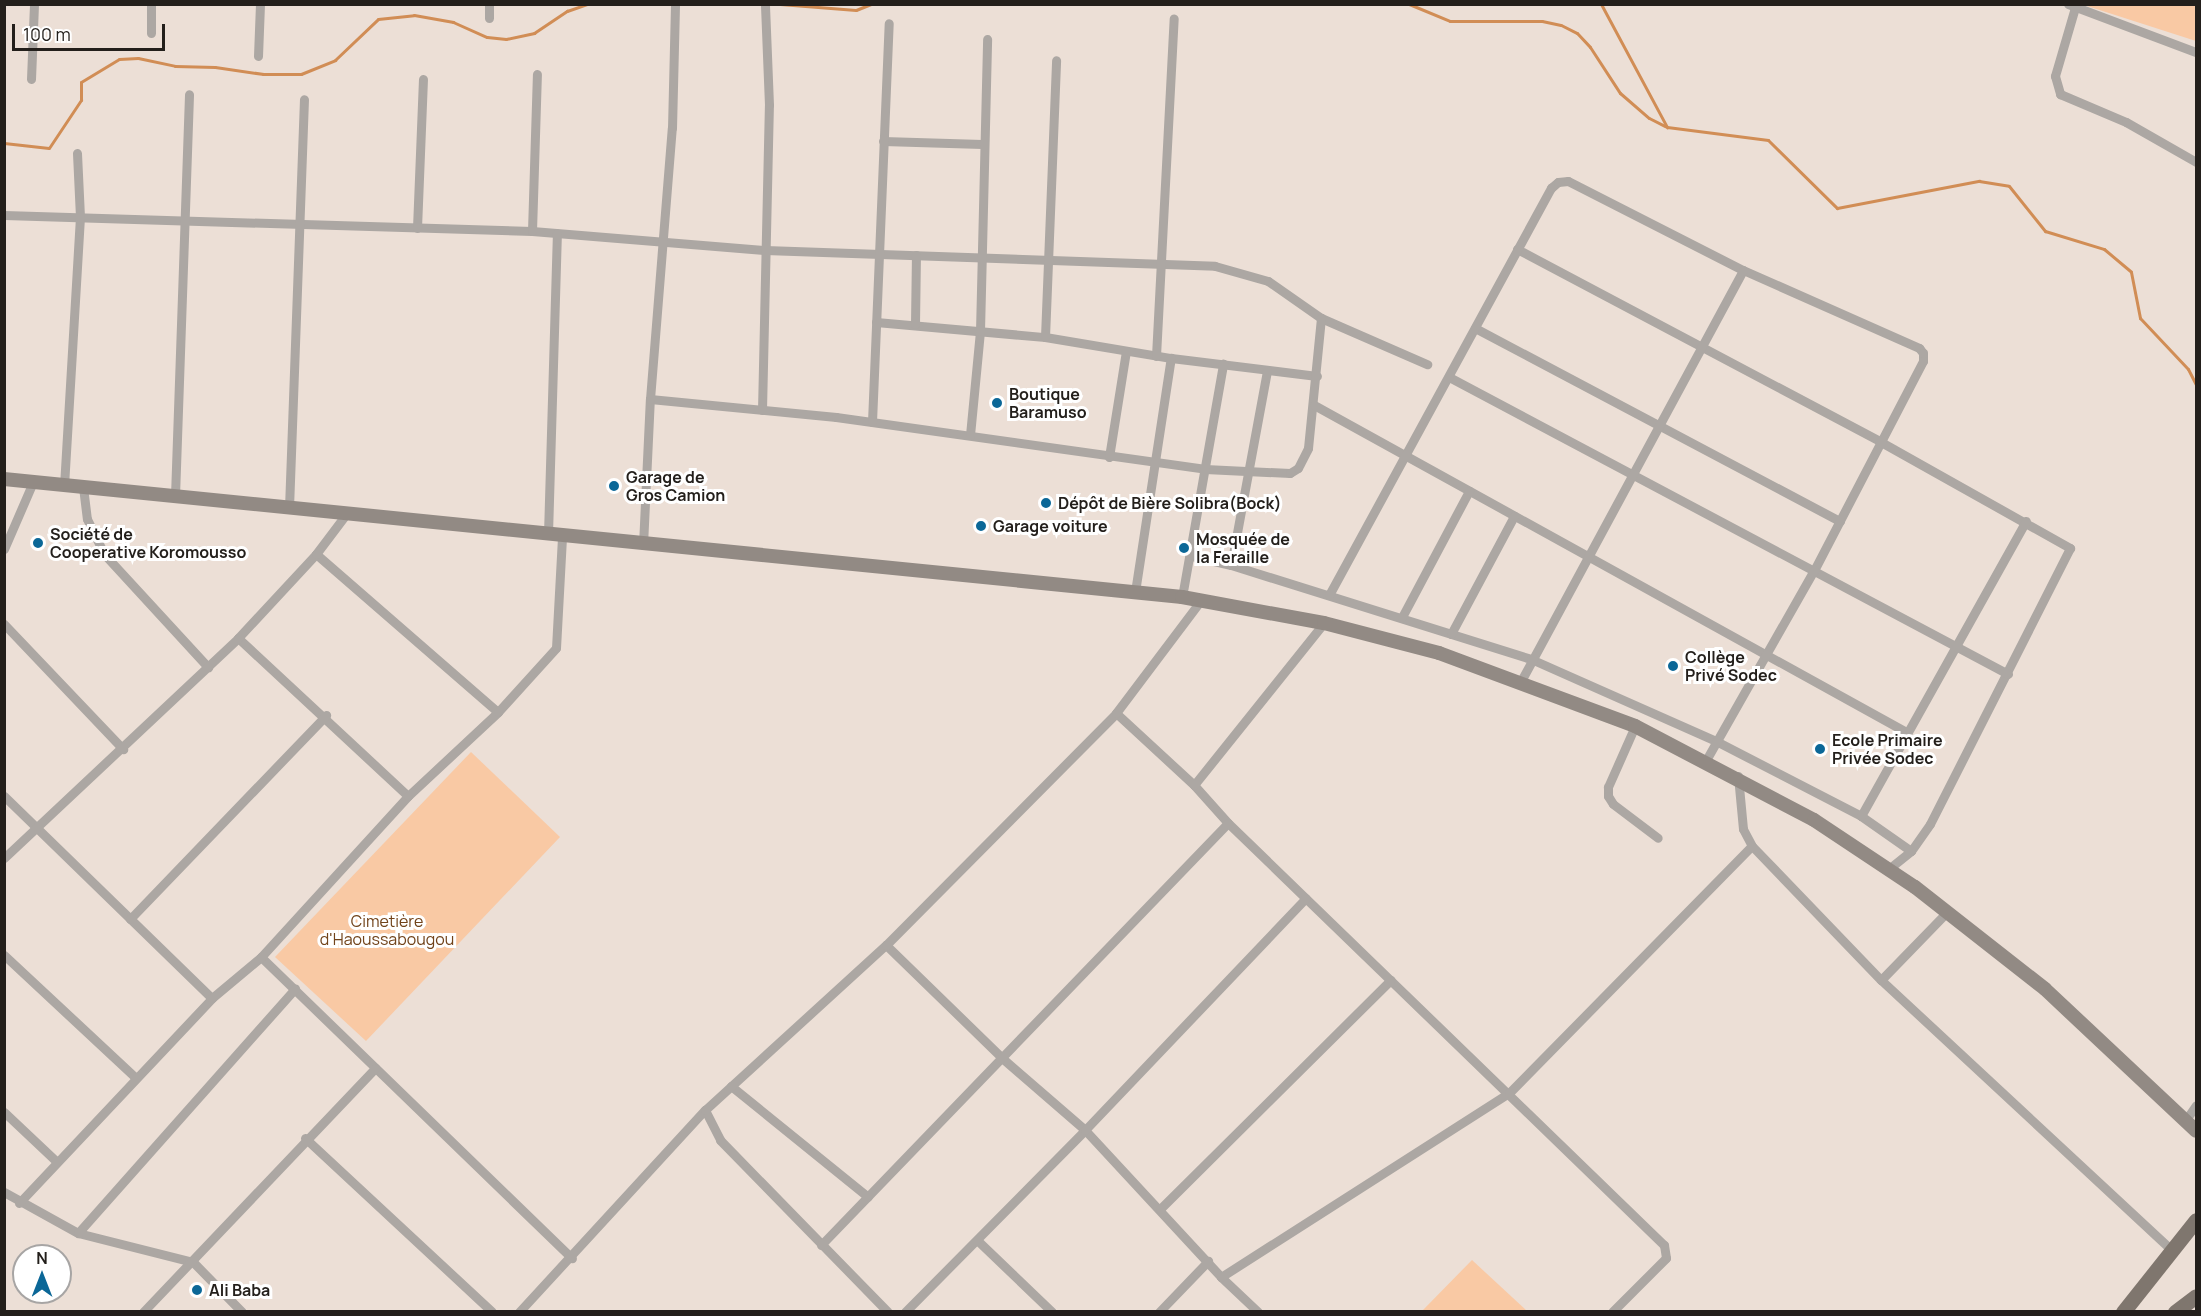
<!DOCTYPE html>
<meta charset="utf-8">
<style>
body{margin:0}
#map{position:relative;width:2201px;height:1316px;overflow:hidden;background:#ecdfd6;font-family:Manrope,sans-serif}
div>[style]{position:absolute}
.green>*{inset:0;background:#f9c9a4}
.stream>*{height:3px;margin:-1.5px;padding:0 1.5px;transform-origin:1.5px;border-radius:1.5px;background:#d18d55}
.street>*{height:9px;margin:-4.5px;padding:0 4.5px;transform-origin:4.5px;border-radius:4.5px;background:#aca7a3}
.secondary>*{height:14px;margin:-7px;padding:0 7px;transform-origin:7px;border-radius:7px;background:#928a84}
.primary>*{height:15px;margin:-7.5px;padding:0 7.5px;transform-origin:7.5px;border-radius:7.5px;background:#7f766e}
.dots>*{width:16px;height:16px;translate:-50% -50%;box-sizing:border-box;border:3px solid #fff;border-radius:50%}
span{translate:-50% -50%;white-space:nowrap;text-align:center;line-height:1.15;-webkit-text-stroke:6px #fff;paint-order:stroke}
.poi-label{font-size:16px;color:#231f1b;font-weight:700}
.left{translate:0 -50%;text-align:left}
.park-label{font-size:16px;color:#71431a}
.frame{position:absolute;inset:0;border:6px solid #231f1b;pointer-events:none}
.north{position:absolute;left:12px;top:1244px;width:60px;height:60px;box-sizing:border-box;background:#fff;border:2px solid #a7a5a4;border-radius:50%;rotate:0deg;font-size:16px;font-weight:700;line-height:24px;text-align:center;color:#231f1b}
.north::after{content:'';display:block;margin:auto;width:21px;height:27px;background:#0b6797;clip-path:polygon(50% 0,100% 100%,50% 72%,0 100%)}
.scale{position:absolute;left:12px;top:24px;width:153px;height:27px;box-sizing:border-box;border:3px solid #231f1b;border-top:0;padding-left:8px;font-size:18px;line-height:21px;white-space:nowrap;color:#231f1b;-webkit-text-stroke:4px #fff;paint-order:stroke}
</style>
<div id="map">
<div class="green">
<div style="clip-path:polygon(2084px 5px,2196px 5px,2196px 41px)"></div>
<div style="clip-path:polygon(471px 752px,560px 837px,366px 1041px,275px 957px)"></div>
<div style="clip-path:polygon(1472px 1260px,1527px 1311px,1422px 1311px)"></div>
</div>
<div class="stream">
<div style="left:780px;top:4px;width:76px;rotate:4.5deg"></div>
<div style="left:856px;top:10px;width:16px;rotate:-22deg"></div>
<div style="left:1409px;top:4px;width:44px;rotate:22.5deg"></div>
<div style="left:1450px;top:21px;width:92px"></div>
<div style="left:1542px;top:21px;width:19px;rotate:12deg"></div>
<div style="left:1561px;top:25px;width:18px;rotate:27deg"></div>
<div style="left:1577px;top:33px;width:19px;rotate:47deg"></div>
<div style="left:1590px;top:47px;width:55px;rotate:56.9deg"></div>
<div style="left:1620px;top:93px;width:38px;rotate:41deg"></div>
<div style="left:1649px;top:118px;width:18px;rotate:27deg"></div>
<div style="left:1601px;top:4px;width:140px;rotate:61.8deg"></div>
<div style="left:1667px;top:127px;width:102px;rotate:7.3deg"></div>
<div style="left:1768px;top:140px;width:97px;rotate:44.6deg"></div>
<div style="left:1837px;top:208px;width:145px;rotate:-10.8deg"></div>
<div style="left:1979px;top:181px;width:30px;rotate:9deg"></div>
<div style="left:2009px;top:186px;width:58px;rotate:51.3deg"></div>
<div style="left:2045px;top:231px;width:62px;rotate:17deg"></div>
<div style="left:2104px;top:249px;width:35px;rotate:40deg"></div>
<div style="left:2131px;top:272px;width:47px;rotate:78.9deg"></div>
<div style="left:2140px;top:318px;width:70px;rotate:46.7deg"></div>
<div style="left:2188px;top:369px;width:18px;rotate:63deg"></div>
<div style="left:4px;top:143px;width:45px;rotate:6.3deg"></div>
<div style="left:49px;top:148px;width:58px;rotate:-56.3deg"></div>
<div style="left:81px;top:100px;width:18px;rotate:-90deg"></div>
<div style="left:81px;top:82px;width:44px;rotate:-31.2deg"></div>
<div style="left:119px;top:59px;width:19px;rotate:-3deg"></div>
<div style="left:138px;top:58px;width:38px;rotate:12deg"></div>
<div style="left:175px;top:66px;width:40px;rotate:1.4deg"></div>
<div style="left:215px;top:67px;width:49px;rotate:8.3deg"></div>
<div style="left:263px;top:74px;width:38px"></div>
<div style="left:301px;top:74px;width:37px;rotate:-22deg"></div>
<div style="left:335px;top:60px;width:59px;rotate:-43.6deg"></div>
<div style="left:378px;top:19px;width:36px;rotate:-6deg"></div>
<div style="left:414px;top:15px;width:40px;rotate:10deg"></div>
<div style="left:453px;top:22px;width:37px;rotate:24deg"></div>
<div style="left:487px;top:37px;width:19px;rotate:6deg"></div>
<div style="left:506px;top:39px;width:29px;rotate:-12deg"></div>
<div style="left:534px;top:33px;width:40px;rotate:-34deg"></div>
<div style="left:567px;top:11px;width:21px;rotate:-19deg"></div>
</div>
<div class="street">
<div style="left:2068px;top:4px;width:137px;rotate:20.6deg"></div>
<div style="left:2076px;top:4px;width:75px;rotate:106.3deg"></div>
<div style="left:2055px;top:76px;width:19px;rotate:74deg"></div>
<div style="left:2060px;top:94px;width:72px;rotate:23deg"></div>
<div style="left:2126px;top:122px;width:81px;rotate:29.7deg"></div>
<div style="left:489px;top:18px;width:14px;rotate:-90deg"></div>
<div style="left:151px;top:33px;width:29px;rotate:-90deg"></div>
<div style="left:258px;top:56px;width:52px;rotate:-87.8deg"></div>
<div style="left:31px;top:79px;width:75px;rotate:-87.7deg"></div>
<div style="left:883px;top:141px;width:99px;rotate:1.7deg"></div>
<div style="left:4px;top:215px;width:528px;rotate:1.74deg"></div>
<div style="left:532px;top:231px;width:234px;rotate:4.7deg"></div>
<div style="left:765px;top:250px;width:450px;rotate:2deg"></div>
<div style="left:1215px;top:266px;width:55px;rotate:15.8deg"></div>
<div style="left:1268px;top:281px;width:65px;rotate:34.9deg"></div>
<div style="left:1321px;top:318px;width:116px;rotate:23.5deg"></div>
<div style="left:417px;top:228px;width:149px;rotate:-87.7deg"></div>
<div style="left:532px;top:231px;width:157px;rotate:-88.2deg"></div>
<div style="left:1517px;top:249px;width:412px;rotate:27.9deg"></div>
<div style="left:1881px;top:442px;width:217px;rotate:29.3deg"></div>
<div style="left:2070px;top:548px;width:309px;rotate:116.9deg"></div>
<div style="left:1930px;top:824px;width:33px;rotate:125deg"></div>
<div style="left:1911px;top:851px;width:28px;rotate:141deg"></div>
<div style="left:876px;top:322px;width:170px;rotate:5.1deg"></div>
<div style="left:1045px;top:337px;width:128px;rotate:9.5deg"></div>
<div style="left:1171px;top:358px;width:147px;rotate:7deg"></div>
<div style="left:915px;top:324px;width:69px;rotate:-89.2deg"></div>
<div style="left:1475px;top:328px;width:413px;rotate:27.9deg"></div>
<div style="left:1045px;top:337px;width:277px;rotate:-87.7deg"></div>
<div style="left:1156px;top:356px;width:338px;rotate:-87deg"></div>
<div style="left:1449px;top:377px;width:633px;rotate:27.98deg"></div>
<div style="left:650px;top:399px;width:187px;rotate:5.5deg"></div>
<div style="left:836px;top:417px;width:373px;rotate:8deg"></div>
<div style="left:1205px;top:469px;width:85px;rotate:2.7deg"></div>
<div style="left:1290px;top:473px;width:9px;rotate:-32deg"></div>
<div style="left:1298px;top:468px;width:22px;rotate:-63deg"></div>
<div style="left:1308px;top:448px;width:131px;rotate:-84.3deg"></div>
<div style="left:1314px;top:405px;width:676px;rotate:28.91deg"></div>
<div style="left:762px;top:410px;width:305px;rotate:-88.7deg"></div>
<div style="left:769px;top:105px;width:101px;rotate:-92.3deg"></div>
<div style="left:872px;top:422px;width:399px;rotate:-87.6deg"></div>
<div style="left:970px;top:435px;width:104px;rotate:-84.5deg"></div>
<div style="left:980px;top:331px;width:292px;rotate:-88.6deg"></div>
<div style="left:1109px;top:457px;width:107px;rotate:-80.9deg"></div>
<div style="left:64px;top:486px;width:269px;rotate:-86.6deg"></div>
<div style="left:80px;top:217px;width:64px;rotate:-92.7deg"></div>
<div style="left:83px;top:487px;width:32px;rotate:83deg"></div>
<div style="left:87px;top:519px;width:39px;rotate:64deg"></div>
<div style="left:104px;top:554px;width:154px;rotate:47.4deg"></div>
<div style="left:175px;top:496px;width:402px;rotate:-88deg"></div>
<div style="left:289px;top:508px;width:409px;rotate:-87.9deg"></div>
<div style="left:548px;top:534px;width:301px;rotate:-88.3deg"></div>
<div style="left:643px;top:545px;width:146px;rotate:-87.3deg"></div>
<div style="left:650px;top:399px;width:272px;rotate:-85.4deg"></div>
<div style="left:672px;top:128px;width:124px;rotate:-88.6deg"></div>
<div style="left:4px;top:549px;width:73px;rotate:-66.6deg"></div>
<div style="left:316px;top:554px;width:241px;rotate:41deg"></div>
<div style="left:1192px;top:556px;width:40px;rotate:13deg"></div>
<div style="left:1231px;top:565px;width:314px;rotate:17.4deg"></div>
<div style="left:1531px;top:659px;width:202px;rotate:23.9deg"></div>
<div style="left:1716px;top:741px;width:163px;rotate:27.3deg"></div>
<div style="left:1861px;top:816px;width:61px;rotate:35deg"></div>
<div style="left:1231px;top:565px;width:198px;rotate:-79.5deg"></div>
<div style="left:1135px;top:592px;width:237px;rotate:-81.3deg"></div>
<div style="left:1329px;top:595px;width:464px;rotate:-61.4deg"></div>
<div style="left:1551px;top:188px;width:9px;rotate:-41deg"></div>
<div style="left:1558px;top:182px;width:10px;rotate:-6deg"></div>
<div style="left:1568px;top:181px;width:196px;rotate:27deg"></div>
<div style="left:1743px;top:270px;width:193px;rotate:23.9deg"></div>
<div style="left:1919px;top:348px;width:6px;rotate:51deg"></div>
<div style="left:1923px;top:353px;width:8px;rotate:90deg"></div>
<div style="left:1923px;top:361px;width:236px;rotate:117.5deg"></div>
<div style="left:1814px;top:570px;width:219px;rotate:119.6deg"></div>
<div style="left:1182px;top:597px;width:237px;rotate:-80deg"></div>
<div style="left:1402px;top:617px;width:143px;rotate:-62deg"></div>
<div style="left:4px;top:624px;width:173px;rotate:46.4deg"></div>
<div style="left:1451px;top:634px;width:134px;rotate:-61.9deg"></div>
<div style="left:238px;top:638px;width:232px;rotate:42.9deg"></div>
<div style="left:1521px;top:681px;width:467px;rotate:-61.6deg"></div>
<div style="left:1116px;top:713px;width:106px;rotate:42.7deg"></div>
<div style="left:1194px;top:785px;width:51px;rotate:48.2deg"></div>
<div style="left:1228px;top:823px;width:607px;rotate:44.07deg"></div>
<div style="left:1664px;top:1245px;width:13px;rotate:81deg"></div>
<div style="left:1666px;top:1258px;width:76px;rotate:135deg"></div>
<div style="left:1635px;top:726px;width:67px;rotate:113.9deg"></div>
<div style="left:1608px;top:787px;width:9px;rotate:90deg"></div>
<div style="left:1608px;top:796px;width:9px;rotate:58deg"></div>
<div style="left:1613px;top:804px;width:56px;rotate:37.1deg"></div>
<div style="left:1738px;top:776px;width:53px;rotate:84.6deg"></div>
<div style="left:1743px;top:829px;width:19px;rotate:62deg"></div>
<div style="left:1752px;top:846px;width:186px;rotate:46.1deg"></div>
<div style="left:1881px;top:980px;width:395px;rotate:42.9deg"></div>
<div style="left:1194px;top:785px;width:208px;rotate:-51.3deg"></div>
<div style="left:4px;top:796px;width:290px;rotate:44.2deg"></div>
<div style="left:1861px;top:816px;width:338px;rotate:-60.8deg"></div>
<div style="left:4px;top:858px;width:321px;rotate:-43.2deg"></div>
<div style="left:238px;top:638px;width:115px;rotate:-47.1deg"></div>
<div style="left:316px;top:554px;width:51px;rotate:-52.9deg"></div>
<div style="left:130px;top:919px;width:283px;rotate:-46.1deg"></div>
<div style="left:886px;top:945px;width:162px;rotate:44.2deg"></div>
<div style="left:1002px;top:1058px;width:110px;rotate:40.9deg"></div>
<div style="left:1085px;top:1130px;width:200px;rotate:47.2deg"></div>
<div style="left:1221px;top:1277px;width:51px;rotate:43.4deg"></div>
<div style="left:4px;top:955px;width:180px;rotate:43deg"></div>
<div style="left:261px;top:957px;width:433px;rotate:44.1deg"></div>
<div style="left:1881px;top:980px;width:95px;rotate:-45.9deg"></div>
<div style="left:731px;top:1086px;width:176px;rotate:39deg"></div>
<div style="left:705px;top:1110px;width:34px;rotate:63deg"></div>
<div style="left:720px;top:1140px;width:240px;rotate:45.7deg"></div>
<div style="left:4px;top:1112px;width:71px;rotate:43.3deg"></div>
<div style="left:2185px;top:1121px;width:19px;rotate:-55deg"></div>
<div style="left:305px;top:1138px;width:255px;rotate:42.9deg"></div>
<div style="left:4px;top:1192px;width:85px;rotate:29deg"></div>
<div style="left:78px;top:1233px;width:119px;rotate:14.2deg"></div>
<div style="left:193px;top:1262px;width:70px;rotate:45.6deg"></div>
<div style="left:19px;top:1203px;width:282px;rotate:-46.7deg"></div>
<div style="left:212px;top:998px;width:64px;rotate:-39.9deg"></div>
<div style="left:261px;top:957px;width:218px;rotate:-47.6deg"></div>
<div style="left:408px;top:796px;width:123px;rotate:-43deg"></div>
<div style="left:498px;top:712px;width:86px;rotate:-47.8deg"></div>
<div style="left:556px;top:648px;width:112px;rotate:-86.9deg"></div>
<div style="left:1160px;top:1209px;width:325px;rotate:-44.8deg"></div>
<div style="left:78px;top:1233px;width:327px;rotate:-48.4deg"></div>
<div style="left:977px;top:1240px;width:104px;rotate:43.8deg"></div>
<div style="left:821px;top:1245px;width:586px;rotate:-46.04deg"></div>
<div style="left:1221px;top:1277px;width:342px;rotate:-32.6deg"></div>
<div style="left:1509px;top:1093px;width:346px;rotate:-45.5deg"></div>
<div style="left:143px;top:1312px;width:337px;rotate:-46.4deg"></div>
<div style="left:519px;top:1312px;width:275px;rotate:-47.4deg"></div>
<div style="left:705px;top:1110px;width:245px;rotate:-42.4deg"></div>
<div style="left:886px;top:945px;width:327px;rotate:-45.2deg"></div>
<div style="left:1116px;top:713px;width:141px;rotate:-53deg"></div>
<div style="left:905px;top:1312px;width:256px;rotate:-45.3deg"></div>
<div style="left:1085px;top:1130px;width:320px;rotate:-46.4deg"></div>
<div style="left:1159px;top:1312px;width:71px;rotate:-46.1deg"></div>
</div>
<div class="secondary">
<div style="left:4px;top:479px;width:1184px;rotate:5.72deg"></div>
<div style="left:1182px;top:597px;width:144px;rotate:10.4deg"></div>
<div style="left:1324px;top:623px;width:119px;rotate:14.6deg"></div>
<div style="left:1439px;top:653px;width:209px;rotate:20.4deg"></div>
<div style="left:1635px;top:726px;width:202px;rotate:27.7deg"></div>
<div style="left:1814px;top:820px;width:121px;rotate:33.6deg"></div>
<div style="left:1915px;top:887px;width:165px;rotate:38.1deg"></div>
<div style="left:2045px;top:989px;width:207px;rotate:43.2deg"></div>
</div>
<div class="primary">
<div style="left:2123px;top:1312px;width:117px;rotate:-51.6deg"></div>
<div style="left:2175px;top:1312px;width:26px;rotate:-37deg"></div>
</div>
<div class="dots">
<div style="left:997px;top:403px;background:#0b6797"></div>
<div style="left:614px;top:486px;background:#0b6797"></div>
<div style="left:1046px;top:503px;background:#0b6797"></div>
<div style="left:981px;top:526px;background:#0b6797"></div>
<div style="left:38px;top:543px;background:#0b6797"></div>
<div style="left:1184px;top:548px;background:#0b6797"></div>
<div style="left:1673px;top:666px;background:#0b6797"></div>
<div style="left:1820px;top:749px;background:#0b6797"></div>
<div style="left:197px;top:1290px;background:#0b6797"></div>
</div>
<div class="poi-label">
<span class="left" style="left:1009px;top:403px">Boutique<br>Baramuso</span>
<span class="left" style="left:626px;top:486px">Garage de<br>Gros Camion</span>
<span class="left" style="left:1058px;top:503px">Dépôt de Bière Solibra(Bock)</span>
<span class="left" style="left:993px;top:526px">Garage voiture</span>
<span class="left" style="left:50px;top:543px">Société de<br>Cooperative Koromousso</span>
<span class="left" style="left:1196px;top:548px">Mosquée de<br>la Feraille</span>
<span class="left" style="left:1685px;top:666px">Collège<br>Privé Sodec</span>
<span class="left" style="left:1832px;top:749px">Ecole Primaire<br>Privée Sodec</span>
<span class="left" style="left:209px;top:1290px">Ali Baba</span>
</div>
<div class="park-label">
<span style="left:387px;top:930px">Cimetière<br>d'Haoussabougou</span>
</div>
<div class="frame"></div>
<div class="north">N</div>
<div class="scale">100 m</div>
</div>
